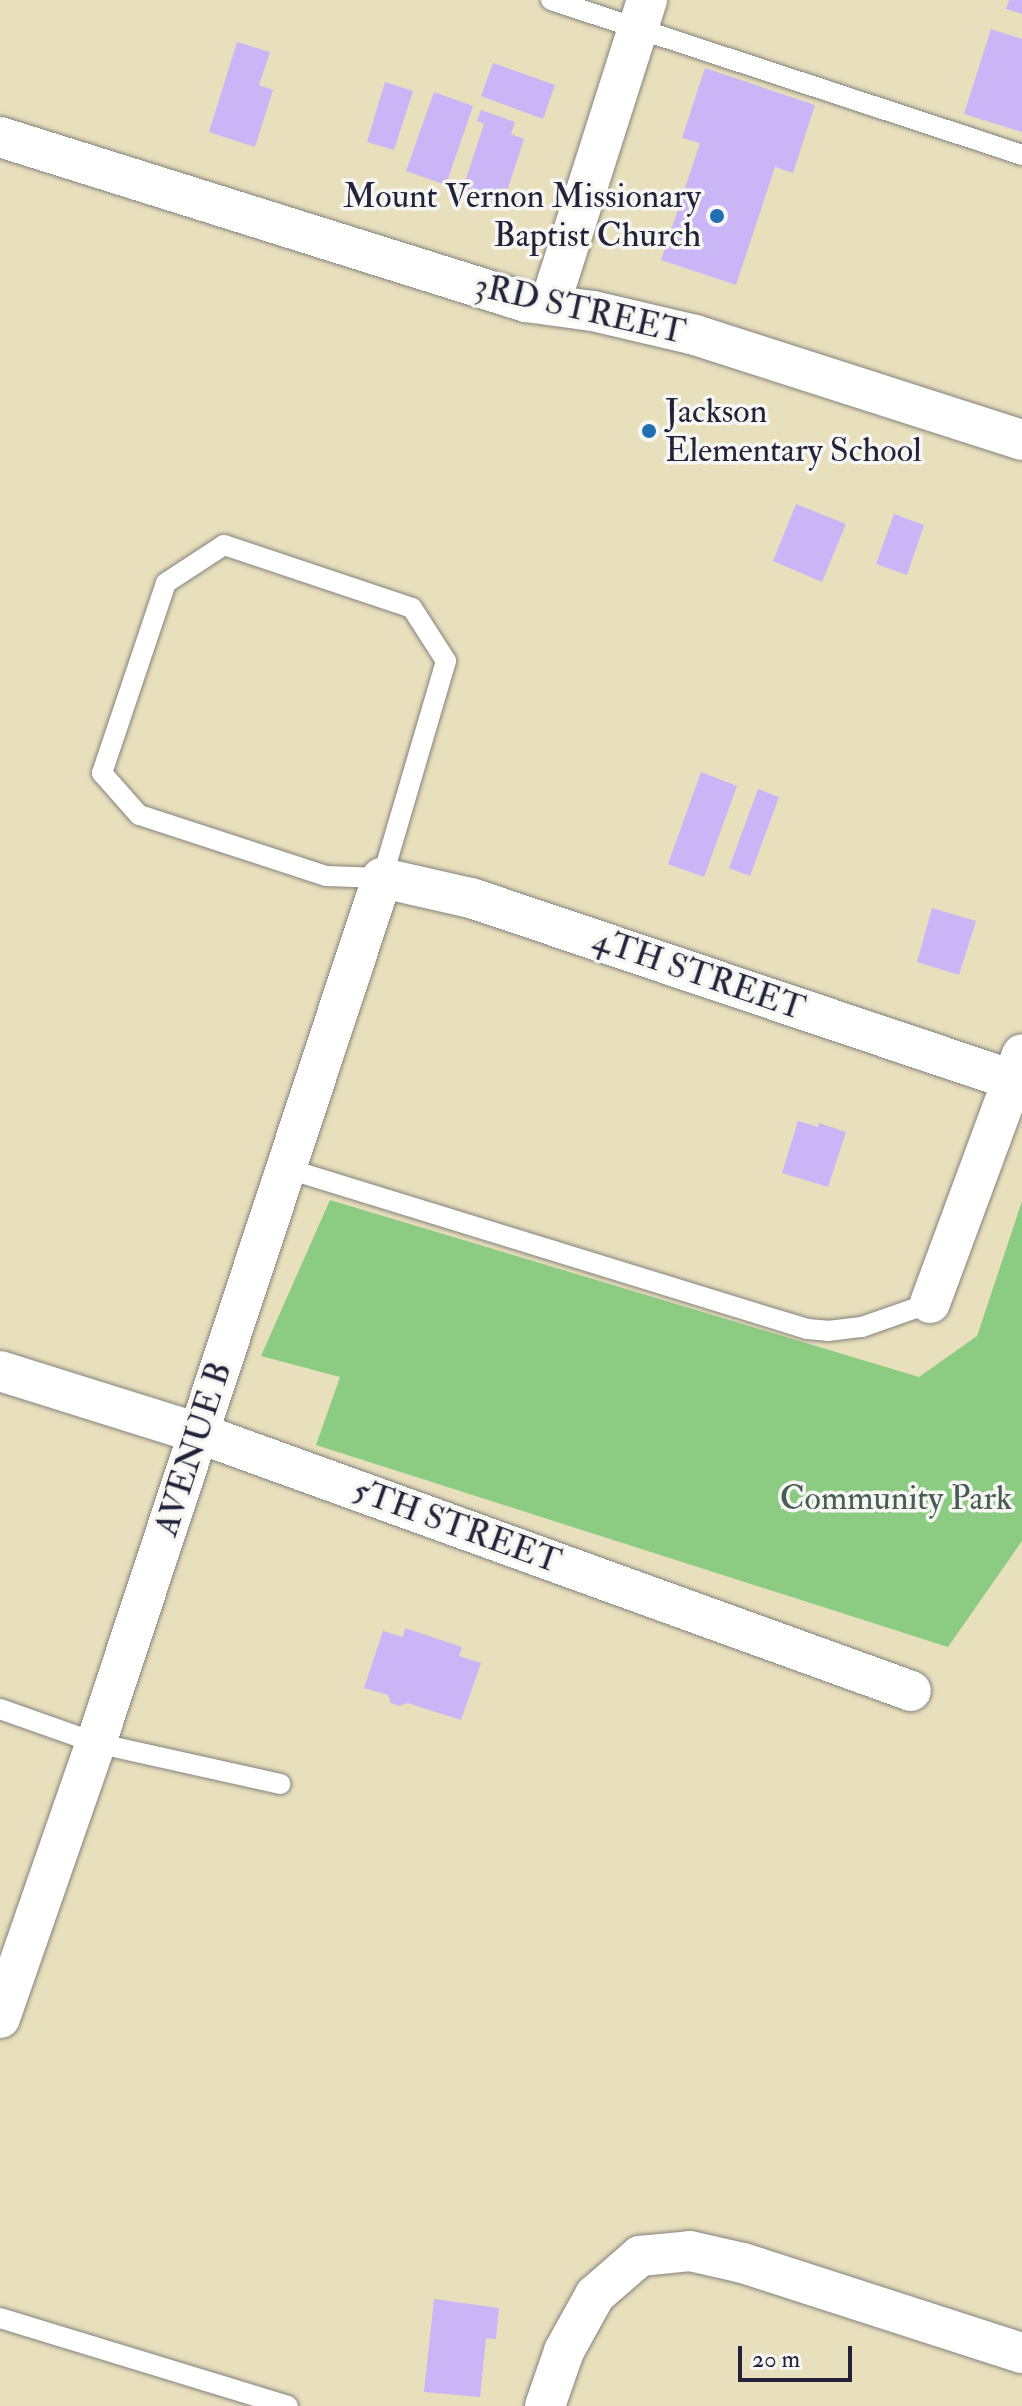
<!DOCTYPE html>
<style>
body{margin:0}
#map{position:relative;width:1022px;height:2406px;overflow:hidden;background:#e8e0bd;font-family:"IM FELL Double Pica",serif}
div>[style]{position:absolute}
.green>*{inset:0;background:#8ccb82}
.building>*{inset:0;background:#cab5f6}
.roads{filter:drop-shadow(0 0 2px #85817c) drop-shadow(0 0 2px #85817c)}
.service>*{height:20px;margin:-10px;padding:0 10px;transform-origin:10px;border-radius:10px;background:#fff}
.minor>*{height:40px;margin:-20px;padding:0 20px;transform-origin:20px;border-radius:20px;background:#fff}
.dots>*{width:22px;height:22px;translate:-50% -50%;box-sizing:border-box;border:4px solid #f6f6f2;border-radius:50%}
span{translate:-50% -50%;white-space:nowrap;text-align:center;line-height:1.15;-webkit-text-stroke:7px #f6f6f2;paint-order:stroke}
.poi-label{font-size:34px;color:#22223b}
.right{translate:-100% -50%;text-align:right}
.left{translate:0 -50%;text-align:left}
.street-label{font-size:34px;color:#22223b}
.park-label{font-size:34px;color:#475d54}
.scale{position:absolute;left:738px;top:2346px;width:114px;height:36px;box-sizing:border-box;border:4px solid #22223b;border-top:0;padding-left:10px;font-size:24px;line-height:28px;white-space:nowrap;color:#22223b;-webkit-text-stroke:6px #f6f6f2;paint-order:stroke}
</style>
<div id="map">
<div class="green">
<div style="clip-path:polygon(330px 1200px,919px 1377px,977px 1336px,1022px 1201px,1022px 1541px,948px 1647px,316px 1445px,340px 1377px,261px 1356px)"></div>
</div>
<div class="building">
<div style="clip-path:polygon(1009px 0,1022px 0,1022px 14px,1006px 9px)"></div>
<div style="clip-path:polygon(991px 29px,1022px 39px,1022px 132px,964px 114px)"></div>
<div style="clip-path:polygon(237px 42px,270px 52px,259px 85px,273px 90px,255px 147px,209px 132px)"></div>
<div style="clip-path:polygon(493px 63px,555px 85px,543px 119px,481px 96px)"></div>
<div style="clip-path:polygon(705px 68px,815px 105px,793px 173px,775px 167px,736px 285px,661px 260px,700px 143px,682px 138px)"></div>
<div style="clip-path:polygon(385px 82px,413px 91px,394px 150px,367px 142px)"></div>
<div style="clip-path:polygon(434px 92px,473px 106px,446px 185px,406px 171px)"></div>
<div style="clip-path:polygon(481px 110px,515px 122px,511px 134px,524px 139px,503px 204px,462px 191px,484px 124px,477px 121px)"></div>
<div style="clip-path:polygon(796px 504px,846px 524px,822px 582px,773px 561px)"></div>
<div style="clip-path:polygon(894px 514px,924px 525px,907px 575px,876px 564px)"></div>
<div style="clip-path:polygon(701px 772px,737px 786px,704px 877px,668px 864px)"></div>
<div style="clip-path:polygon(758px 789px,779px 797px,750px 876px,729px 868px)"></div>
<div style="clip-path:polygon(932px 908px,976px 921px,959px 975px,917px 962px)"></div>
<div style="clip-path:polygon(798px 1121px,818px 1127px,819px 1123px,846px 1132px,828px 1187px,782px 1173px)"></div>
<div style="clip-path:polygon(405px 1628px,462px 1647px,459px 1656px,481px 1663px,461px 1720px,407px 1703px,399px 1706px,391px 1703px,388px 1695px,364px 1688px,383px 1631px,403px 1637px)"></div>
<div style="clip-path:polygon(434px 2299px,499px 2308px,496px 2339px,486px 2338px,480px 2397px,424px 2392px)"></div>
</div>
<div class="roads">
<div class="service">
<div style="left:551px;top:0;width:496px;rotate:18.2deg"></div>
<div style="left:224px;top:545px;width:198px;rotate:18.5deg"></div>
<div style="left:412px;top:608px;width:63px;rotate:57.3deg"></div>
<div style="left:446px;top:661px;width:226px;rotate:106.4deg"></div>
<div style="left:382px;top:878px;width:56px;rotate:-178deg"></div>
<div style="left:326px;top:876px;width:197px;rotate:-161.9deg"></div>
<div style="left:139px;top:815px;width:56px;rotate:-131.4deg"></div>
<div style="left:102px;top:773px;width:200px;rotate:-71.4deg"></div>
<div style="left:166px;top:583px;width:69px;rotate:-33.2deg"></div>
<div style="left:285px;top:1168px;width:546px;rotate:17.14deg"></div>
<div style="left:807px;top:1329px;width:21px;rotate:5deg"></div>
<div style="left:828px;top:1331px;width:34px;rotate:-7deg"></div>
<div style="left:862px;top:1327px;width:72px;rotate:-19.4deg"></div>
<div style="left:0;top:1709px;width:102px;rotate:19.5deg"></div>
<div style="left:96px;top:1743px;width:189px;rotate:12.5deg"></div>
<div style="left:0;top:2318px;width:301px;rotate:17deg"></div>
</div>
<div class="minor">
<div style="left:0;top:137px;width:551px;rotate:17.42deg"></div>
<div style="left:526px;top:302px;width:68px;rotate:7.7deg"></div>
<div style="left:593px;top:311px;width:105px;rotate:13.2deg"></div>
<div style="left:695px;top:335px;width:343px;rotate:17.8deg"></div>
<div style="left:550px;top:304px;width:319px;rotate:-72.3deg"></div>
<div style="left:930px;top:1303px;width:265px;rotate:-69.7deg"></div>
<div style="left:0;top:1371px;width:207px;rotate:17.4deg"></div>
<div style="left:198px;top:1433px;width:758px;rotate:19.89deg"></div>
<div style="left:0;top:2018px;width:291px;rotate:-70.8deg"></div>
<div style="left:96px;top:1743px;width:911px;rotate:-71.7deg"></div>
<div style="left:382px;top:878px;width:91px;rotate:12.7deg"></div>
<div style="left:471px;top:898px;width:571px;rotate:18.59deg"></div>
<div style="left:545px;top:2406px;width:58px;rotate:-70.9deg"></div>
<div style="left:564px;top:2351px;width:64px;rotate:-61deg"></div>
<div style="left:595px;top:2295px;width:60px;rotate:-40.9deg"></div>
<div style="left:640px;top:2256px;width:50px;rotate:-5.7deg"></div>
<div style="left:690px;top:2251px;width:54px;rotate:12.8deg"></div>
<div style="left:743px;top:2263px;width:293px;rotate:17.9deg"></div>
</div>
</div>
<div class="dots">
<div style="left:717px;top:216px;background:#1f6fb2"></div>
<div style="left:649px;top:431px;background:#1f6fb2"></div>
</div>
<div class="poi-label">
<span class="right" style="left:701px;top:216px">Mount Vernon Missionary<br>Baptist Church</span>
<span class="left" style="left:665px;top:431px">Jackson<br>Elementary School</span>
</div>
<div class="street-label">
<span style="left:580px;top:309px;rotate:13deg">3RD STREET</span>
<span style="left:699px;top:974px;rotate:19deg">4TH STREET</span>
<span style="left:193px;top:1449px;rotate:-72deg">AVENUE B</span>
<span style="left:457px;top:1526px;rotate:20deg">5TH STREET</span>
</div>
<div class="park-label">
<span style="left:896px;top:1499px">Community Park</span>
</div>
<div class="scale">20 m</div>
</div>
